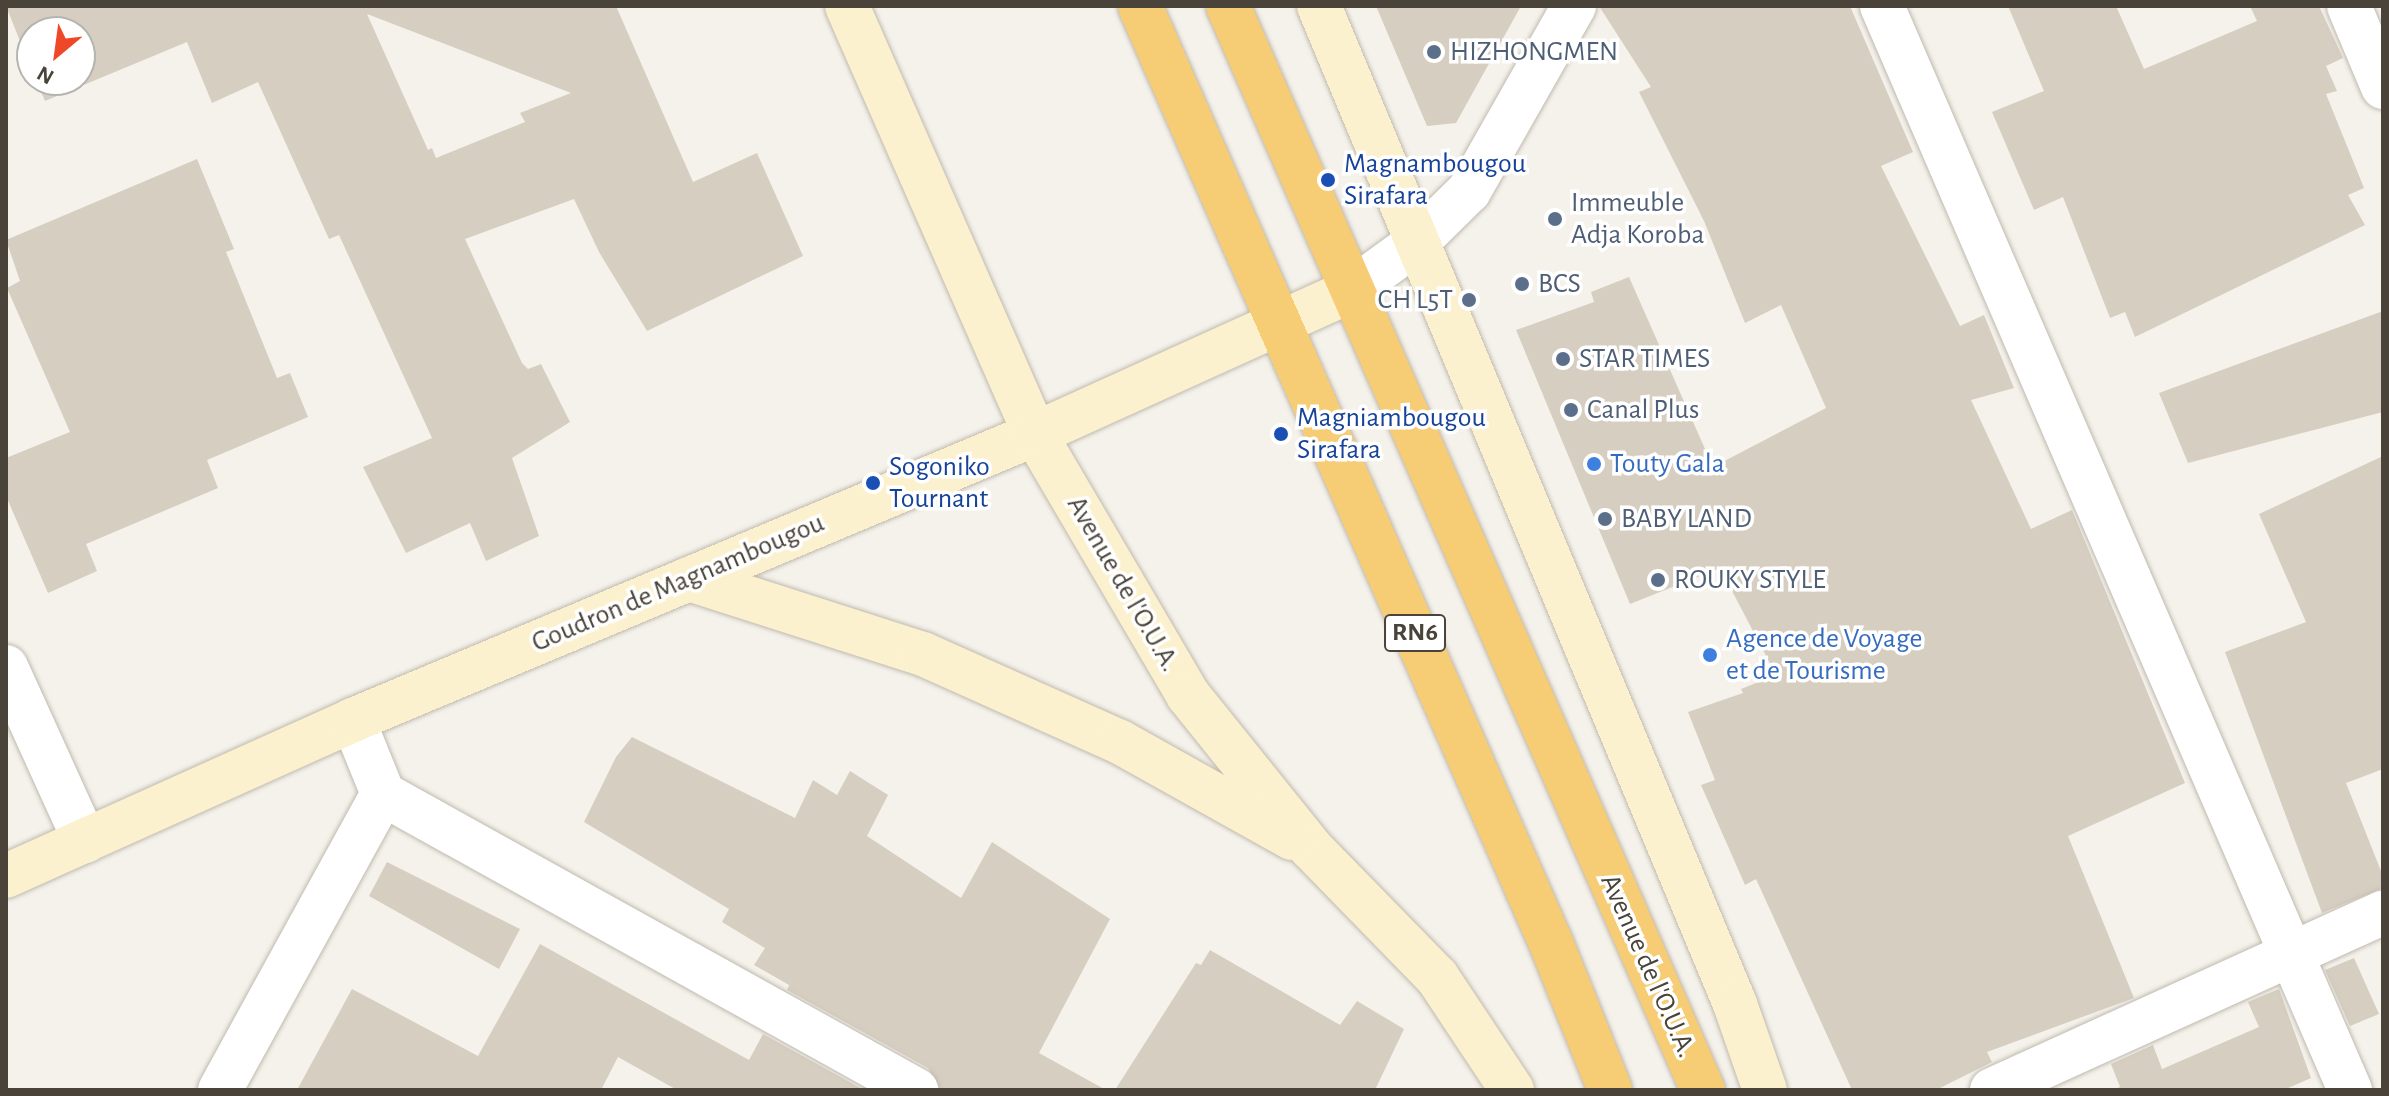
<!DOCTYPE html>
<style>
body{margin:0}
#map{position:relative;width:2389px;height:1096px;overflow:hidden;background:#f5f2ec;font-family:"Alegreya Sans",sans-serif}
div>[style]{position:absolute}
.building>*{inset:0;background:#d6cec1}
.roads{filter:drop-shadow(0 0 2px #c0baae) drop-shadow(0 0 2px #c0baae)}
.street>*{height:44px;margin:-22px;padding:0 22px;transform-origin:22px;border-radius:22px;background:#fff}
.secondary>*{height:44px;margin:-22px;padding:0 22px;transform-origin:22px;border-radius:22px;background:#fcf1cf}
.highway>*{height:44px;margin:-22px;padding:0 22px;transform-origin:22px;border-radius:22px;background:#f6cc75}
.dots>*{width:22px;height:22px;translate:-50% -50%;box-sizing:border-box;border:4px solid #fff;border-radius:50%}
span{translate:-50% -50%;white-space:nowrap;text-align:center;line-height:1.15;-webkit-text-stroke:7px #fff;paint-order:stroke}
.shield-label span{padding:2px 6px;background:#fff;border:2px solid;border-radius:6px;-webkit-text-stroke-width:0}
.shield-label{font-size:26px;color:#494339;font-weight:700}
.service-label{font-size:28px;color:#4e5e75}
.left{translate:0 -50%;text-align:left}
.right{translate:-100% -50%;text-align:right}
.transit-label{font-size:28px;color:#164399}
.shop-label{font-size:28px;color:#366cbe}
.street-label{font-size:28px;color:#494339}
.frame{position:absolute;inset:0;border:8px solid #494339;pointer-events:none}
.north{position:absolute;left:16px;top:16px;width:80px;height:80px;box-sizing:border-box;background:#fff;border:2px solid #b6b4b0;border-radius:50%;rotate:209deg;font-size:22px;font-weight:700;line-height:32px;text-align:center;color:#494339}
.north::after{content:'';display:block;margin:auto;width:28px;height:36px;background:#ef4829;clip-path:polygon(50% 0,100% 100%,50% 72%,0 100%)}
</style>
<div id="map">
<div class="building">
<div style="clip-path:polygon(evenodd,6px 6px,616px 6px,693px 182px,757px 153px,803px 256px,647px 331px,599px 252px,574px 199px,465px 239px,522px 363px,528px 369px,541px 364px,570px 422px,512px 458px,539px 536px,486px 561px,470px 523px,406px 553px,363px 467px,432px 438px,339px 235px,329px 239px,258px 82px,212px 103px,187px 42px,45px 101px,36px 80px,80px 80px,80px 32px,32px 32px,32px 71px,6px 6px,367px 14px,471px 54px,571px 93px,520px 113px,525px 122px,436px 158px,432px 148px,428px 150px,367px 14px)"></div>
<div style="clip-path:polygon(1376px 6px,1521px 6px,1456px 123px,1427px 126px)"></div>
<div style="clip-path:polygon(1599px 6px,1850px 6px,1913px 152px,1881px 166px,1960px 326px,1984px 315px,2014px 388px,1971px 400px,2031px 529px,2072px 510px,2185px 783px,2068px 836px,2134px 998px,1987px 1052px,1992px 1062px,1936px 1090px,1852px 1090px,1756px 879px,1745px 885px,1701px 785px,1715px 780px,1688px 712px,1743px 693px,1741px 689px,1776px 675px,1720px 568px,1630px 604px,1516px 330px,1594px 302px,1591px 292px,1629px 277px,1713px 467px,1826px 408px,1781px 305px,1745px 323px,1704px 221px,1639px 92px,1651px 87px)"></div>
<div style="clip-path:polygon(2008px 6px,2116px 6px,2144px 69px,2257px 21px,2250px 6px,2319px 6px,2343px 58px,2326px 66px,2337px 91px,2326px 94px,2364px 188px,2348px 195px,2365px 225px,2135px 337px,2125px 312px,2110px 318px,2063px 197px,2034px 210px,1992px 112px,2044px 91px)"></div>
<div style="clip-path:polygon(197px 159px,234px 249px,226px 252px,277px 378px,290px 373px,308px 417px,207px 460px,218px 488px,86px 544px,97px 571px,48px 593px,6px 496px,6px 458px,70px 432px,7px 288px,20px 281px,6px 240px)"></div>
<div style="clip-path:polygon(2383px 311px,2383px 412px,2188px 463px,2159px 393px)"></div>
<div style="clip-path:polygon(2383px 456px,2383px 769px,2346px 783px,2383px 876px,2383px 888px,2322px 913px,2225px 652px,2306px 622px,2259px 514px)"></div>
<div style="clip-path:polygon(632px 737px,795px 818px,813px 780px,837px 795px,850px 771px,888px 795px,867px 836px,961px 898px,992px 842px,1110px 919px,1039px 1053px,1106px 1090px,941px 1090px,928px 1068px,787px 990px,789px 985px,754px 965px,765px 948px,722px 922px,729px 909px,584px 822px,616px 757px)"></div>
<div style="clip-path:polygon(387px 862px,520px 929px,499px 969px,369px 896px)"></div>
<div style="clip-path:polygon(540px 944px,749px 1060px,763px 1034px,864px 1090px,677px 1090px,618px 1057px,601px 1090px,297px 1090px,352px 989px,478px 1056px)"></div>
<div style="clip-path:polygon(1210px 950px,1340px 1025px,1357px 1001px,1404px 1029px,1375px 1090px,1115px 1090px,1196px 963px,1201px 965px)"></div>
<div style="clip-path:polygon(2354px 958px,2379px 1014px,2350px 1026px,2325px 970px)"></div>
<div style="clip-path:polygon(2279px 989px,2311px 1078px,2284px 1090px,2113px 1090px,2120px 1087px,2111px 1064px,2153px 1045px,2162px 1069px,2259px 1027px,2248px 1002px)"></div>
</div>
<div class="roads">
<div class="street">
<div style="left:1882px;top:6px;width:1181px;rotate:66.65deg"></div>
<div style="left:2349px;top:6px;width:88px;rotate:67.2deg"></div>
<div style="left:1350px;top:291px;width:82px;rotate:-36deg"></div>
<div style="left:1416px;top:243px;width:74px;rotate:-44.5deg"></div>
<div style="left:1469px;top:191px;width:213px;rotate:-60.4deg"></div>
<div style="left:6px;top:667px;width:191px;rotate:65.6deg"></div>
<div style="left:353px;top:720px;width:80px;rotate:67.9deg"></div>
<div style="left:383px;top:794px;width:610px;rotate:29.05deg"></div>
<div style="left:220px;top:1090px;width:338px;rotate:-61.2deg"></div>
<div style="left:1992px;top:1090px;width:429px;rotate:-24.4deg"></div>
</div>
<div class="secondary">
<div style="left:847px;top:6px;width:467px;rotate:66.3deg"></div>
<div style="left:1035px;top:434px;width:303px;rotate:59.6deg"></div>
<div style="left:1188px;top:695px;width:196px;rotate:51.2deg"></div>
<div style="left:1311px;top:848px;width:180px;rotate:45.7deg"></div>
<div style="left:1437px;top:977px;width:136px;rotate:56.4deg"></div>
<div style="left:1319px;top:6px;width:1081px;rotate:67.37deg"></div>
<div style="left:1735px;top:1004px;width:91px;rotate:70.8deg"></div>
<div style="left:689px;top:579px;width:246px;rotate:17.8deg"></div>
<div style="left:923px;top:654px;width:216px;rotate:24.1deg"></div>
<div style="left:1120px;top:742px;width:197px;rotate:29.2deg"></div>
<div style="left:6px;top:876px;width:380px;rotate:-24.2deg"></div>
<div style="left:353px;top:720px;width:740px;rotate:-22.75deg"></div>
<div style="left:1035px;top:434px;width:346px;rotate:-24.4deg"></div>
</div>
<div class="highway">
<div style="left:1140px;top:6px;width:1023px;rotate:66.32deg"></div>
<div style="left:1551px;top:943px;width:158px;rotate:68.1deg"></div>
<div style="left:1228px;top:6px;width:1184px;rotate:66.34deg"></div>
</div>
</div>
<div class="dots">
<div style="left:1434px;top:52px;background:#5c6f8a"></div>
<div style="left:1328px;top:180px;background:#1a4fb4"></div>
<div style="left:1555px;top:219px;background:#5c6f8a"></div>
<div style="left:1522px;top:284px;background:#5c6f8a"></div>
<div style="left:1469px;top:300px;background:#5c6f8a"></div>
<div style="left:1563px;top:359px;background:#5c6f8a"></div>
<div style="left:1571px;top:410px;background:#5c6f8a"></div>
<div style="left:1281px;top:434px;background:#1a4fb4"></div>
<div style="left:1594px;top:464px;background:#3f7fe0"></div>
<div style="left:873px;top:483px;background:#1a4fb4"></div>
<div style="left:1605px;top:519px;background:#5c6f8a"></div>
<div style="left:1658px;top:580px;background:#5c6f8a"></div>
<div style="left:1710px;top:655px;background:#3f7fe0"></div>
</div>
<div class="shield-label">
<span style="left:1415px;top:633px">RN6</span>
</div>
<div class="service-label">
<span class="left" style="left:1450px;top:52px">HIZHONGMEN</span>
<span class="left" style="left:1571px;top:219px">Immeuble<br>Adja Koroba</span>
<span class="left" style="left:1538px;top:284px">BCS</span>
<span class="right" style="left:1453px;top:300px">CH L5T</span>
<span class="left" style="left:1579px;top:359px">STAR TIMES</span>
<span class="left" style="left:1587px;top:410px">Canal Plus</span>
<span class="left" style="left:1621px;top:519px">BABY LAND</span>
<span class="left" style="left:1674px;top:580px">ROUKY STYLE</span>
</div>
<div class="transit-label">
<span class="left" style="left:1344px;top:180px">Magnambougou<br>Sirafara</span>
<span class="left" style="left:1297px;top:434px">Magniambougou<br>Sirafara</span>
<span class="left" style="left:889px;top:483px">Sogoniko<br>Tournant</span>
</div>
<div class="shop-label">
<span class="left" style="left:1610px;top:464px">Touty Gala</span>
<span class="left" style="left:1726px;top:655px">Agence de Voyage<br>et de Tourisme</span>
</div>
<div class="street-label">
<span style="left:678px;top:583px;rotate:-23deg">Goudron de Magnambougou</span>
<span style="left:1123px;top:584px;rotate:60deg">Avenue de l'O.U.A.</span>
<span style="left:1648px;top:966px;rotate:66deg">Avenue de l'O.U.A.</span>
</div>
<div class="frame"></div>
<div class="north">N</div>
</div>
